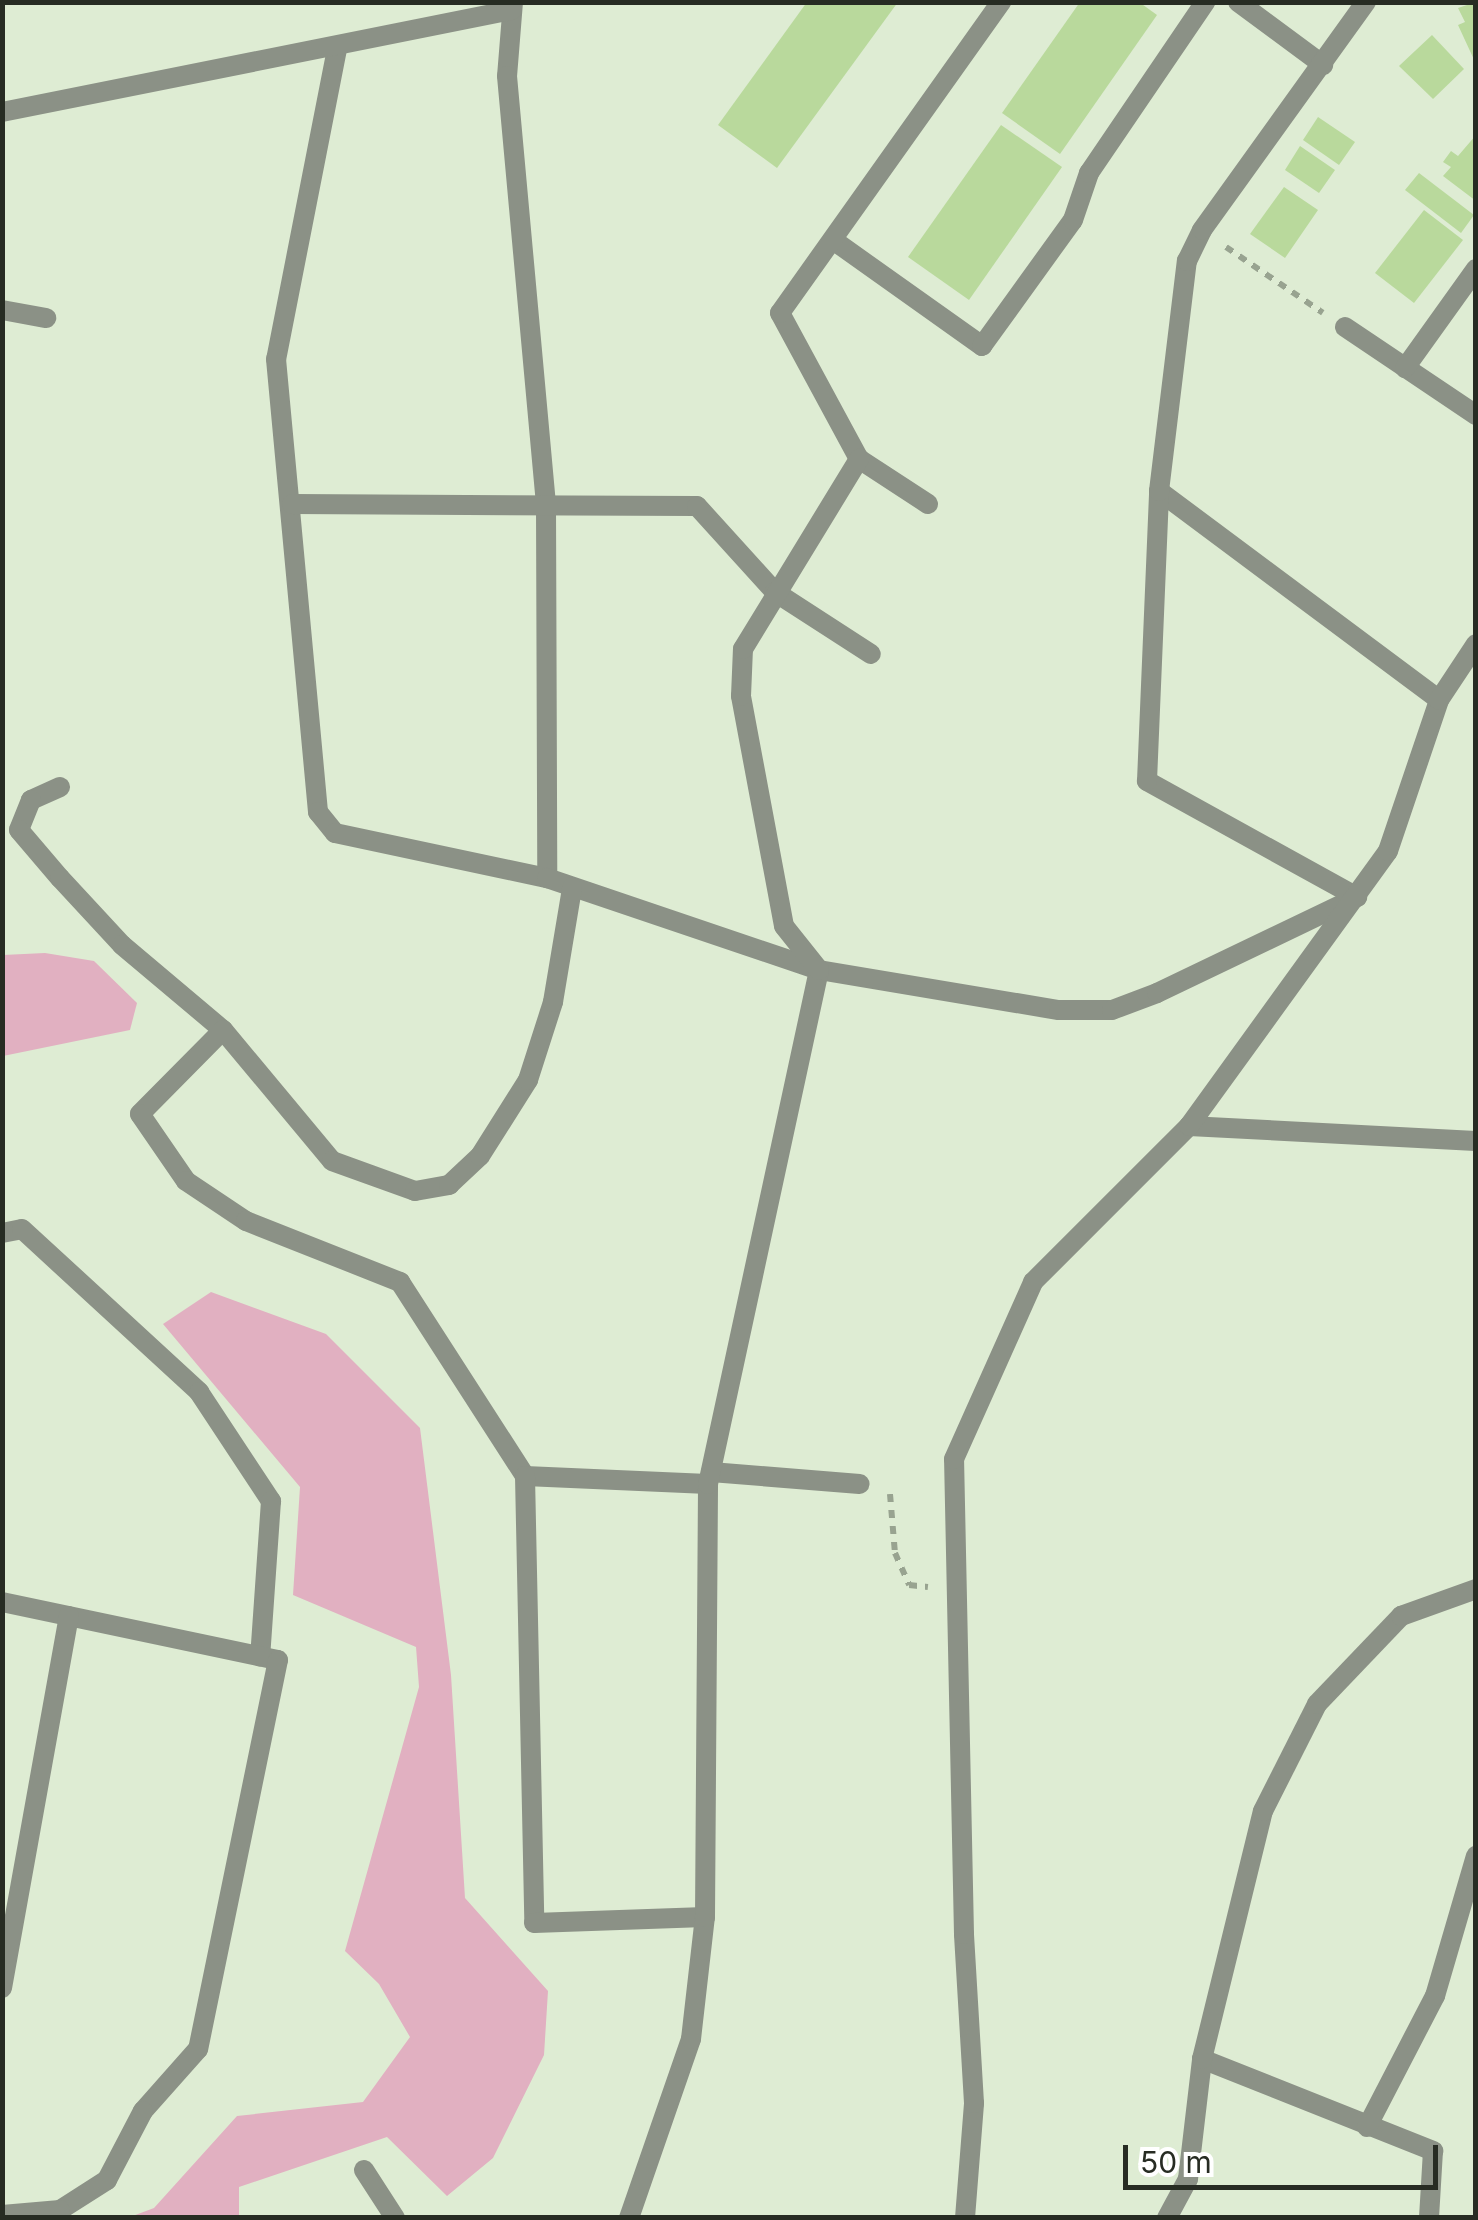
<!DOCTYPE html>
<style>
body{margin:0}
#map{position:relative;width:1478px;height:2220px;overflow:hidden;background:#deecd3;font-family:Inter,sans-serif}
div>[style]{position:absolute}
.green>*{inset:0;background:#e1b0c1}
.building>*{inset:0;background:#b9d99c}
.path>*{height:6px;margin-top:-3px;transform-origin:0;background:repeating-linear-gradient(90deg,#98a390 0 8px,transparent 0 16px)}
.service>*{height:20px;margin:-10px;padding:0 10px;transform-origin:10px;border-radius:10px;background:#8b9186}
.minor>*{height:20px;margin:-10px;padding:0 10px;transform-origin:10px;border-radius:10px;background:#8b9186}
span{translate:-50% -50%;white-space:nowrap;text-align:center;line-height:1.15;-webkit-text-stroke:9px #fff;paint-order:stroke}
.frame{position:absolute;inset:0;border:5px solid #272c23;pointer-events:none}
.scale{position:absolute;left:1123px;top:2145px;width:315px;height:45px;box-sizing:border-box;border:5px solid #272c23;border-top:0;padding-left:12px;font-size:30px;line-height:35px;white-space:nowrap;color:#272c23;-webkit-text-stroke:8px #fff;paint-order:stroke}
</style>
<div id="map">
<div class="green">
<div style="clip-path:polygon(45px 953px,94px 961px,137px 1003px,130px 1030px,3px 1056px,3px 955px)"></div>
<div style="clip-path:polygon(211px 1292px,326px 1334px,420px 1428px,451px 1675px,465px 1898px,548px 1991px,544px 2055px,493px 2158px,447px 2196px,387px 2137px,239px 2187px,239px 2217px,130px 2217px,154px 2208px,237px 2116px,363px 2102px,410px 2037px,379px 1984px,345px 1951px,419px 1687px,416px 1647px,293px 1595px,300px 1487px,163px 1324px)"></div>
</div>
<div class="building">
<div style="clip-path:polygon(807px 2px,898px 2px,777px 168px,718px 125px)"></div>
<div style="clip-path:polygon(1080px 2px,1139px 2px,1157px 15px,1060px 154px,1002px 113px)"></div>
<div style="clip-path:polygon(1476px 2px,1476px 64px,1458px 25px,1465px 22px,1458px 8px)"></div>
<div style="clip-path:polygon(1432px 35px,1464px 69px,1433px 99px,1399px 66px)"></div>
<div style="clip-path:polygon(1318px 117px,1355px 142px,1339px 165px,1303px 140px)"></div>
<div style="clip-path:polygon(1001px 125px,1062px 167px,969px 300px,908px 257px)"></div>
<div style="clip-path:polygon(1476px 135px,1476px 201px,1443px 176px,1451px 167px,1443px 162px,1451px 151px,1458px 156px)"></div>
<div style="clip-path:polygon(1300px 146px,1335px 170px,1319px 193px,1285px 170px)"></div>
<div style="clip-path:polygon(1419px 173px,1474px 215px,1461px 233px,1405px 190px)"></div>
<div style="clip-path:polygon(1284px 187px,1318px 210px,1285px 258px,1250px 234px)"></div>
<div style="clip-path:polygon(1424px 210px,1463px 240px,1414px 303px,1375px 273px)"></div>
</div>
<div class="path">
<div style="left:1226px;top:247px;width:117px;rotate:34.2deg"></div>
<div style="left:890px;top:1494px;width:59px;rotate:85.2deg"></div>
<div style="left:895px;top:1553px;width:35px;rotate:66deg"></div>
<div style="left:909px;top:1585px;width:19px;rotate:6deg"></div>
</div>
<div class="service">
<div style="left:833px;top:240px;width:183px;rotate:35.4deg"></div>
<div style="left:982px;top:346px;width:155px;rotate:-54.2deg"></div>
<div style="left:1073px;top:220px;width:50px;rotate:-71.2deg"></div>
<div style="left:1089px;top:173px;width:207px;rotate:-55.8deg"></div>
<div style="left:711px;top:1472px;width:149px;rotate:4.6deg"></div>
<div style="left:1429px;top:2218px;width:67px;rotate:-86.6deg"></div>
</div>
<div class="minor">
<div style="left:513px;top:2px;width:74px;rotate:94.6deg"></div>
<div style="left:507px;top:76px;width:434px;rotate:84.8deg"></div>
<div style="left:546px;top:508px;width:370px;rotate:89.8deg"></div>
<div style="left:1238px;top:2px;width:106px;rotate:36.5deg"></div>
<div style="left:337px;top:49px;width:316px;rotate:101.1deg"></div>
<div style="left:276px;top:359px;width:455px;rotate:84.7deg"></div>
<div style="left:318px;top:812px;width:27px;rotate:51deg"></div>
<div style="left:335px;top:833px;width:217px;rotate:12deg"></div>
<div style="left:547px;top:878px;width:287px;rotate:18.7deg"></div>
<div style="left:819px;top:970px;width:243px;rotate:9.5deg"></div>
<div style="left:1059px;top:1010px;width:53px"></div>
<div style="left:1112px;top:1010px;width:48px;rotate:-20.7deg"></div>
<div style="left:1157px;top:993px;width:222px;rotate:-25.6deg"></div>
<div style="left:2px;top:112px;width:520px;rotate:-11.31deg"></div>
<div style="left:2px;top:310px;width:45px;rotate:10.3deg"></div>
<div style="left:1345px;top:327px;width:158px;rotate:33.9deg"></div>
<div style="left:1405px;top:368px;width:122px;rotate:-54.4deg"></div>
<div style="left:1159px;top:491px;width:349px;rotate:36.7deg"></div>
<div style="left:292px;top:504px;width:405px;rotate:0.3deg"></div>
<div style="left:697px;top:506px;width:116px;rotate:47.8deg"></div>
<div style="left:775px;top:592px;width:114px;rotate:32.9deg"></div>
<div style="left:928px;top:504px;width:82px;rotate:-146.9deg"></div>
<div style="left:859px;top:459px;width:166px;rotate:-118.4deg"></div>
<div style="left:780px;top:313px;width:382px;rotate:-54.6deg"></div>
<div style="left:60px;top:787px;width:32px;rotate:156deg"></div>
<div style="left:31px;top:800px;width:32px;rotate:112deg"></div>
<div style="left:19px;top:830px;width:63px;rotate:49.5deg"></div>
<div style="left:60px;top:878px;width:91px;rotate:47.2deg"></div>
<div style="left:122px;top:945px;width:132px;rotate:40.1deg"></div>
<div style="left:223px;top:1030px;width:170px;rotate:50.2deg"></div>
<div style="left:332px;top:1161px;width:88px;rotate:19.9deg"></div>
<div style="left:415px;top:1191px;width:35px;rotate:-10deg"></div>
<div style="left:449px;top:1185px;width:42px;rotate:-43.1deg"></div>
<div style="left:480px;top:1156px;width:90px;rotate:-57.7deg"></div>
<div style="left:528px;top:1080px;width:82px;rotate:-72.2deg"></div>
<div style="left:553px;top:1002px;width:116px;rotate:-80.5deg"></div>
<div style="left:1357px;top:897px;width:240px;rotate:-151.1deg"></div>
<div style="left:1147px;top:781px;width:290px;rotate:-87.6deg"></div>
<div style="left:1159px;top:491px;width:232px;rotate:-83.1deg"></div>
<div style="left:1187px;top:261px;width:34px;rotate:-64deg"></div>
<div style="left:1202px;top:230px;width:281px;rotate:-54.3deg"></div>
<div style="left:223px;top:1030px;width:118px;rotate:134.7deg"></div>
<div style="left:140px;top:1114px;width:81px;rotate:55.5deg"></div>
<div style="left:186px;top:1181px;width:72px;rotate:33.7deg"></div>
<div style="left:246px;top:1221px;width:166px;rotate:21.6deg"></div>
<div style="left:400px;top:1282px;width:231px;rotate:57.2deg"></div>
<div style="left:525px;top:1476px;width:183px;rotate:2.5deg"></div>
<div style="left:1189px;top:1126px;width:287px;rotate:3deg"></div>
<div style="left:2px;top:1233px;width:20px;rotate:-11deg"></div>
<div style="left:22px;top:1229px;width:241px;rotate:42.6deg"></div>
<div style="left:199px;top:1392px;width:131px;rotate:56.6deg"></div>
<div style="left:271px;top:1501px;width:156px;rotate:94deg"></div>
<div style="left:525px;top:1476px;width:447px;rotate:88.8deg"></div>
<div style="left:534px;top:1923px;width:171px;rotate:-2deg"></div>
<div style="left:2px;top:1602px;width:282px;rotate:11.9deg"></div>
<div style="left:278px;top:1660px;width:397px;rotate:101.6deg"></div>
<div style="left:198px;top:2049px;width:83px;rotate:131.6deg"></div>
<div style="left:143px;top:2111px;width:78px;rotate:117.6deg"></div>
<div style="left:107px;top:2180px;width:56px;rotate:147.4deg"></div>
<div style="left:60px;top:2210px;width:58px;rotate:175.1deg"></div>
<div style="left:2px;top:1988px;width:378px;rotate:-79.8deg"></div>
<div style="left:1202px;top:2059px;width:249px;rotate:21.7deg"></div>
<div style="left:1367px;top:2127px;width:148px;rotate:-62.6deg"></div>
<div style="left:1435px;top:1996px;width:146px;rotate:-73.7deg"></div>
<div style="left:364px;top:2170px;width:57px;rotate:57.1deg"></div>
<div style="left:629px;top:2218px;width:189px;rotate:-70.9deg"></div>
<div style="left:691px;top:2039px;width:123px;rotate:-83.5deg"></div>
<div style="left:705px;top:1917px;width:433px;rotate:-89.6deg"></div>
<div style="left:708px;top:1484px;width:526px;rotate:-77.81deg"></div>
<div style="left:819px;top:970px;width:56px;rotate:-128.5deg"></div>
<div style="left:784px;top:926px;width:234px;rotate:-100.6deg"></div>
<div style="left:741px;top:696px;width:47px;rotate:-87.6deg"></div>
<div style="left:743px;top:649px;width:223px;rotate:-58.6deg"></div>
<div style="left:965px;top:2218px;width:115px;rotate:-85.5deg"></div>
<div style="left:974px;top:2103px;width:169px;rotate:-93.4deg"></div>
<div style="left:964px;top:1934px;width:475px;rotate:-91.2deg"></div>
<div style="left:954px;top:1459px;width:194px;rotate:-65.9deg"></div>
<div style="left:1033px;top:1282px;width:221px;rotate:-45deg"></div>
<div style="left:1189px;top:1126px;width:339px;rotate:-54.1deg"></div>
<div style="left:1388px;top:851px;width:159px;rotate:-71.3deg"></div>
<div style="left:1439px;top:700px;width:67px;rotate:-56.5deg"></div>
<div style="left:1167px;top:2218px;width:44px;rotate:-61.7deg"></div>
<div style="left:1188px;top:2179px;width:121px;rotate:-83.3deg"></div>
<div style="left:1202px;top:2059px;width:255px;rotate:-76.2deg"></div>
<div style="left:1263px;top:1811px;width:120px;rotate:-63.2deg"></div>
<div style="left:1317px;top:1704px;width:122px;rotate:-46.3deg"></div>
<div style="left:1401px;top:1616px;width:80px;rotate:-19.8deg"></div>
</div>
<div class="frame"></div>
<div class="scale">50 m</div>
</div>
